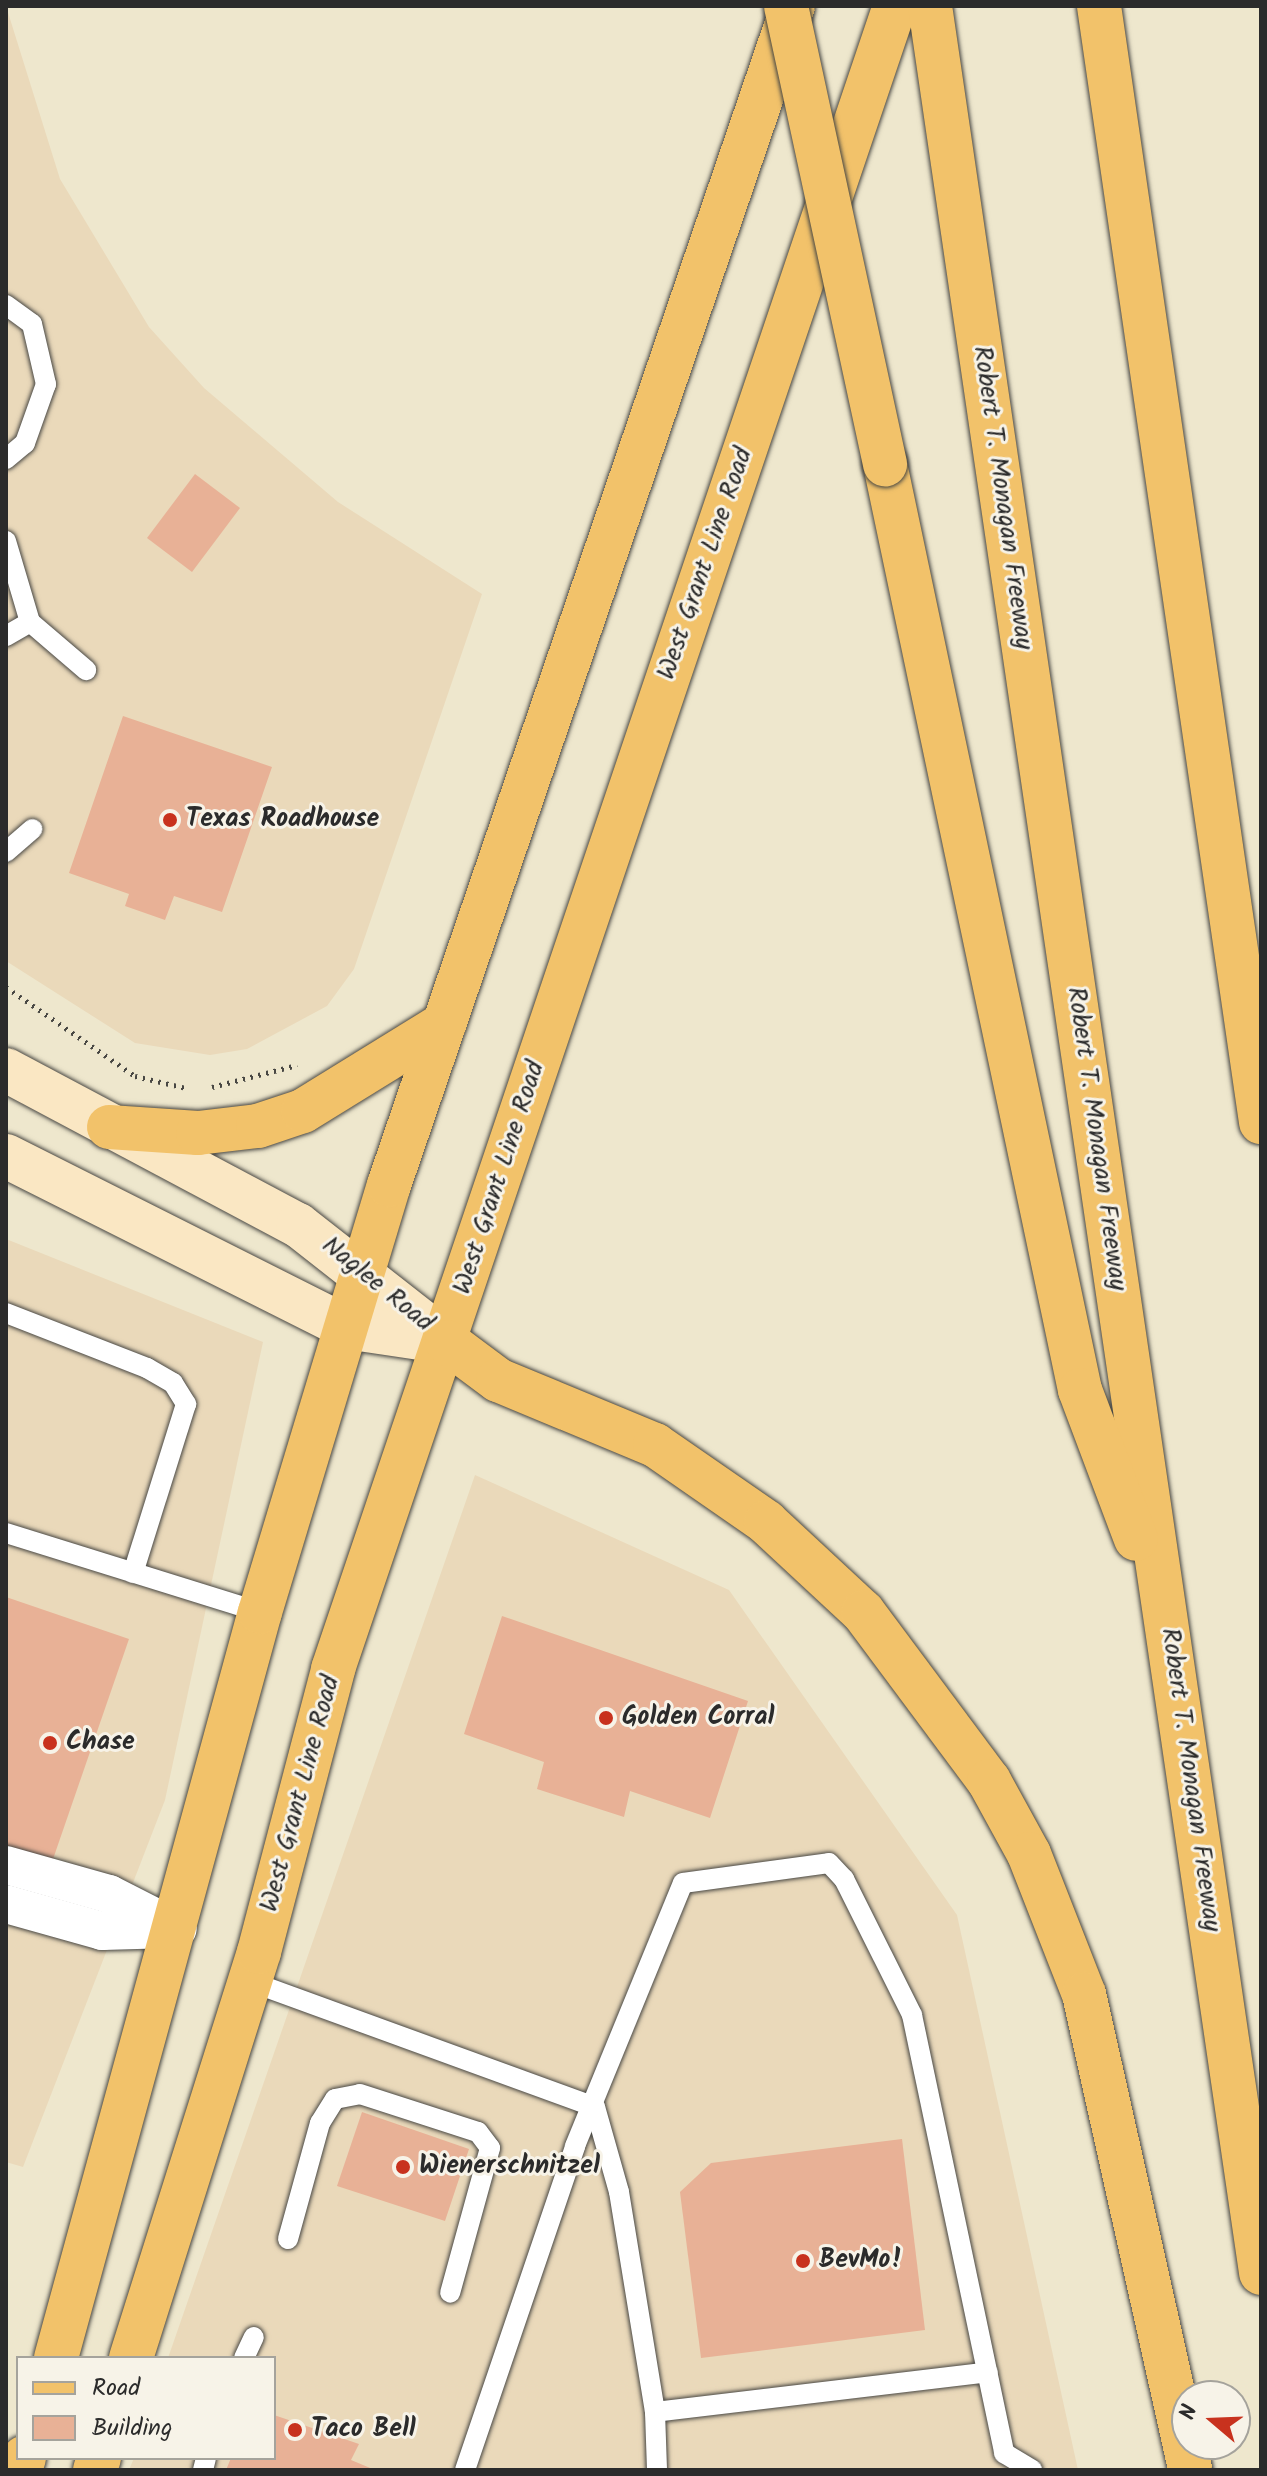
<!DOCTYPE html>
<style>
body{margin:0}
#map{position:relative;width:1267px;height:2476px;overflow:hidden;background:#eee7cd;font-family:Kalam,sans-serif}
div>[style]{position:absolute}
.built>*{inset:0;background:#ead9ba}
.building>*{inset:0;background:#e8b196}
.path>*{height:5px;margin-top:-2.5px;transform-origin:0;background:repeating-linear-gradient(90deg,#484743 0 2px,transparent 0 8px)}
.roads{filter:drop-shadow(0 0 2px #484743) drop-shadow(0 0 2px #484743)}
.lane>*{height:20px;margin:-10px;padding:0 10px;transform-origin:10px;border-radius:10px;background:#fff}
.street>*{height:38px;margin:-19px;padding:0 19px;transform-origin:19px;border-radius:19px;background:#fff}
.secondary>*{height:44px;margin:-22px;padding:0 22px;transform-origin:22px;border-radius:22px;background:#fae7c3}
.primary>*{height:44px;margin:-22px;padding:0 22px;transform-origin:22px;border-radius:22px;background:#f2c26a}
.highway>*{height:44px;margin:-22px;padding:0 22px;transform-origin:22px;border-radius:22px;background:#f2c26a}
.bridges{filter:drop-shadow(0 0 2px #484743) drop-shadow(0 0 2px #484743)}
.highway-bridge>*{height:44px;margin:-22px;padding:0 22px;transform-origin:22px;border-radius:22px;background:#f2c26a}
.dots>*{width:22px;height:22px;translate:-50% -50%;box-sizing:border-box;border:4px solid #f7f3e8;border-radius:50%}
span{translate:-50% -50%;white-space:nowrap;text-align:center;line-height:1.15;-webkit-text-stroke:6px #f7f3e8;paint-order:stroke}
.street-label{font-size:26px;color:#2b2b2b}
.poi-label{font-size:26px;color:#2b2b2b;font-weight:700}
.left{translate:0 -50%;text-align:left}
.frame{position:absolute;inset:0;border:8px solid #2b2b2b;pointer-events:none}
.legend{position:absolute;left:16px;top:2356px;width:260px;height:104px;box-sizing:border-box;background:#f7f3e8;border:2px solid #a5a39c;margin:0;padding:10px 14px;list-style:none;font-size:24px;color:#2b2b2b}
.legend li{display:flex;align-items:center;gap:16px;height:40px}
.legend b{width:40px;border:2px solid #a5a39c}
.north{position:absolute;left:1171px;top:2380px;width:80px;height:80px;box-sizing:border-box;background:#f7f3e8;border:2px solid #a5a39c;border-radius:50%;rotate:289deg;font-size:22px;font-weight:700;line-height:32px;text-align:center;color:#2b2b2b}
.north::after{content:'';display:block;margin:auto;width:28px;height:36px;background:#c8321e;clip-path:polygon(50% 0,100% 100%,50% 72%,0 100%)}
</style>
<div id="map">
<div class="built">
<div style="clip-path:polygon(6px 6px,60px 179px,149px 327px,204px 388px,338px 502px,482px 594px,354px 969px,327px 1006px,247px 1049px,210px 1055px,135px 1043px,6px 961px)"></div>
<div style="clip-path:polygon(6px 1239px,263px 1342px,165px 1800px,23px 2167px,6px 2162px)"></div>
<div style="clip-path:polygon(475px 1475px,729px 1590px,957px 1915px,1078px 2470px,129px 2470px,134px 2458px,274px 2458px,274px 2358px,168px 2358px)"></div>
</div>
<div class="building">
<div style="clip-path:polygon(195px 474px,240px 508px,192px 572px,147px 538px)"></div>
<div style="clip-path:polygon(123px 716px,272px 767px,222px 912px,174px 896px,165px 920px,125px 906px,129px 894px,69px 873px)"></div>
<div style="clip-path:polygon(6px 1597px,129px 1639px,52px 1862px,6px 1846px)"></div>
<div style="clip-path:polygon(502px 1616px,748px 1701px,710px 1818px,630px 1791px,624px 1817px,537px 1789px,544px 1762px,464px 1734px)"></div>
<div style="clip-path:polygon(362px 2112px,469px 2149px,445px 2221px,337px 2186px)"></div>
<div style="clip-path:polygon(902px 2139px,925px 2330px,701px 2358px,680px 2192px,711px 2163px)"></div>
<div style="clip-path:polygon(274px 2415px,359px 2444px,351px 2460px,375px 2470px,226px 2470px,231px 2458px,274px 2458px)"></div>
</div>
<div class="path">
<div style="left:6px;top:987px;width:157px;rotate:34.6deg"></div>
<div style="left:135px;top:1076px;width:52px;rotate:13.2deg"></div>
<div style="left:212px;top:1087px;width:88px;rotate:-14.5deg"></div>
</div>
<div class="roads">
<div class="lane">
<div style="left:6px;top:305px;width:32px;rotate:36deg"></div>
<div style="left:32px;top:324px;width:62px;rotate:76.9deg"></div>
<div style="left:46px;top:384px;width:63px;rotate:109.6deg"></div>
<div style="left:25px;top:443px;width:25px;rotate:140deg"></div>
<div style="left:6px;top:541px;width:84px;rotate:73.5deg"></div>
<div style="left:30px;top:622px;width:74px;rotate:40.6deg"></div>
<div style="left:6px;top:636px;width:28px;rotate:-30deg"></div>
<div style="left:6px;top:852px;width:35px;rotate:-41deg"></div>
<div style="left:6px;top:1313px;width:151px;rotate:21.3deg"></div>
<div style="left:147px;top:1368px;width:30px;rotate:30deg"></div>
<div style="left:173px;top:1383px;width:25px;rotate:58deg"></div>
<div style="left:186px;top:1404px;width:177px;rotate:107.4deg"></div>
<div style="left:6px;top:1533px;width:266px;rotate:17.3deg"></div>
<div style="left:249px;top:1981px;width:368px;rotate:20deg"></div>
<div style="left:595px;top:2107px;width:88px;rotate:74.2deg"></div>
<div style="left:619px;top:2192px;width:223px;rotate:80.7deg"></div>
<div style="left:655px;top:2412px;width:58px;rotate:88deg"></div>
<div style="left:288px;top:2239px;width:120px;rotate:-74.6deg"></div>
<div style="left:320px;top:2123px;width:28px;rotate:-58deg"></div>
<div style="left:335px;top:2099px;width:25px;rotate:-11deg"></div>
<div style="left:360px;top:2094px;width:124px;rotate:17.9deg"></div>
<div style="left:478px;top:2132px;width:20px;rotate:53deg"></div>
<div style="left:490px;top:2148px;width:150px;rotate:105.4deg"></div>
<div style="left:244px;top:2358px;width:23px;rotate:-65deg"></div>
<div style="left:655px;top:2412px;width:335px;rotate:-6.8deg"></div>
<div style="left:203px;top:2470px;width:12px;rotate:-76deg"></div>
<div style="left:465px;top:2470px;width:342px;rotate:-71.2deg"></div>
<div style="left:575px;top:2146px;width:284px;rotate:-67.7deg"></div>
<div style="left:683px;top:1883px;width:147px;rotate:-7.8deg"></div>
<div style="left:829px;top:1863px;width:22px;rotate:47deg"></div>
<div style="left:844px;top:1879px;width:152px;rotate:63.4deg"></div>
<div style="left:912px;top:2015px;width:448px;rotate:78.1deg"></div>
<div style="left:1004px;top:2453px;width:33px;rotate:31deg"></div>
</div>
<div class="street">
<div style="left:6px;top:1865px;width:107px;rotate:15.7deg"></div>
<div style="left:109px;top:1894px;width:77px;rotate:26.9deg"></div>
<div style="left:6px;top:1904px;width:100px;rotate:15.7deg"></div>
<div style="left:102px;top:1931px;width:69px;rotate:-1.7deg"></div>
</div>
<div class="secondary">
<div style="left:6px;top:1070px;width:331px;rotate:28deg"></div>
<div style="left:298px;top:1225px;width:189px;rotate:38.1deg"></div>
<div style="left:6px;top:1156px;width:381px;rotate:26.7deg"></div>
<div style="left:346px;top:1327px;width:102px;rotate:8.4deg"></div>
</div>
<div class="primary">
<div style="left:109px;top:1127px;width:89px;rotate:3.9deg"></div>
<div style="left:198px;top:1133px;width:60px;rotate:-6.7deg"></div>
<div style="left:258px;top:1126px;width:47px;rotate:-18.4deg"></div>
<div style="left:303px;top:1111px;width:166px;rotate:-31.7deg"></div>
<div style="left:56px;top:2358px;width:773px;rotate:-74.71deg"></div>
<div style="left:260px;top:1612px;width:446px;rotate:-73.2deg"></div>
<div style="left:389px;top:1185px;width:1246px;rotate:-71.09deg"></div>
<div style="left:131px;top:2358px;width:426px;rotate:-72.5deg"></div>
<div style="left:259px;top:1952px;width:293px;rotate:-75.3deg"></div>
<div style="left:333px;top:1669px;width:1755px;rotate:-71.33deg"></div>
<div style="left:20px;top:2470px;width:13px;rotate:-72deg"></div>
<div style="left:95px;top:2470px;width:13px;rotate:-72deg"></div>
</div>
<div class="highway">
<div style="left:930px;top:6px;width:2291px;rotate:81.69deg"></div>
<div style="left:1099px;top:6px;width:1128px;rotate:81.74deg"></div>
<div style="left:885px;top:464px;width:946px;rotate:78.11deg"></div>
<div style="left:1080px;top:1390px;width:159px;rotate:69.4deg"></div>
<div style="left:447px;top:1342px;width:64px;rotate:36.7deg"></div>
<div style="left:498px;top:1380px;width:170px;rotate:22.5deg"></div>
<div style="left:655px;top:1445px;width:135px;rotate:34.7deg"></div>
<div style="left:766px;top:1522px;width:132px;rotate:42.9deg"></div>
<div style="left:863px;top:1612px;width:211px;rotate:53.3deg"></div>
<div style="left:989px;top:1781px;width:83px;rotate:61.3deg"></div>
<div style="left:1029px;top:1854px;width:150px;rotate:68.6deg"></div>
<div style="left:1084px;top:1994px;width:488px;rotate:77.4deg"></div>
</div>
</div>
<div class="bridges">
<div class="highway-bridge">
<div style="left:786px;top:6px;width:469px;rotate:77.8deg"></div>
</div>
</div>
<div class="dots">
<div style="left:170px;top:820px;background:#c8321e"></div>
<div style="left:606px;top:1718px;background:#c8321e"></div>
<div style="left:50px;top:1743px;background:#c8321e"></div>
<div style="left:403px;top:2167px;background:#c8321e"></div>
<div style="left:803px;top:2261px;background:#c8321e"></div>
<div style="left:295px;top:2430px;background:#c8321e"></div>
</div>
<div class="street-label">
<span style="left:1002px;top:498px;rotate:82deg">Robert T. Monagan Freeway</span>
<span style="left:706px;top:564px;rotate:-71deg">West Grant Line Road</span>
<span style="left:1096px;top:1139px;rotate:82deg">Robert T. Monagan Freeway</span>
<span style="left:500px;top:1178px;rotate:-72deg">West Grant Line Road</span>
<span style="left:377px;top:1285px;rotate:39deg">Naglee Road</span>
<span style="left:1190px;top:1780px;rotate:82deg">Robert T. Monagan Freeway</span>
<span style="left:301px;top:1794px;rotate:-75deg">West Grant Line Road</span>
</div>
<div class="poi-label">
<span class="left" style="left:186px;top:820px">Texas Roadhouse</span>
<span class="left" style="left:622px;top:1718px">Golden Corral</span>
<span class="left" style="left:66px;top:1743px">Chase</span>
<span class="left" style="left:419px;top:2167px">Wienerschnitzel</span>
<span class="left" style="left:819px;top:2261px">BevMo!</span>
<span class="left" style="left:311px;top:2430px">Taco Bell</span>
</div>
<div class="frame"></div>
<ul class="legend">
<li><b style="height:10px;background:#f2c26a"></b>Road</li>
<li><b style="height:22px;background:#e8b196"></b>Building</li>
</ul>
<div class="north">N</div>
</div>
